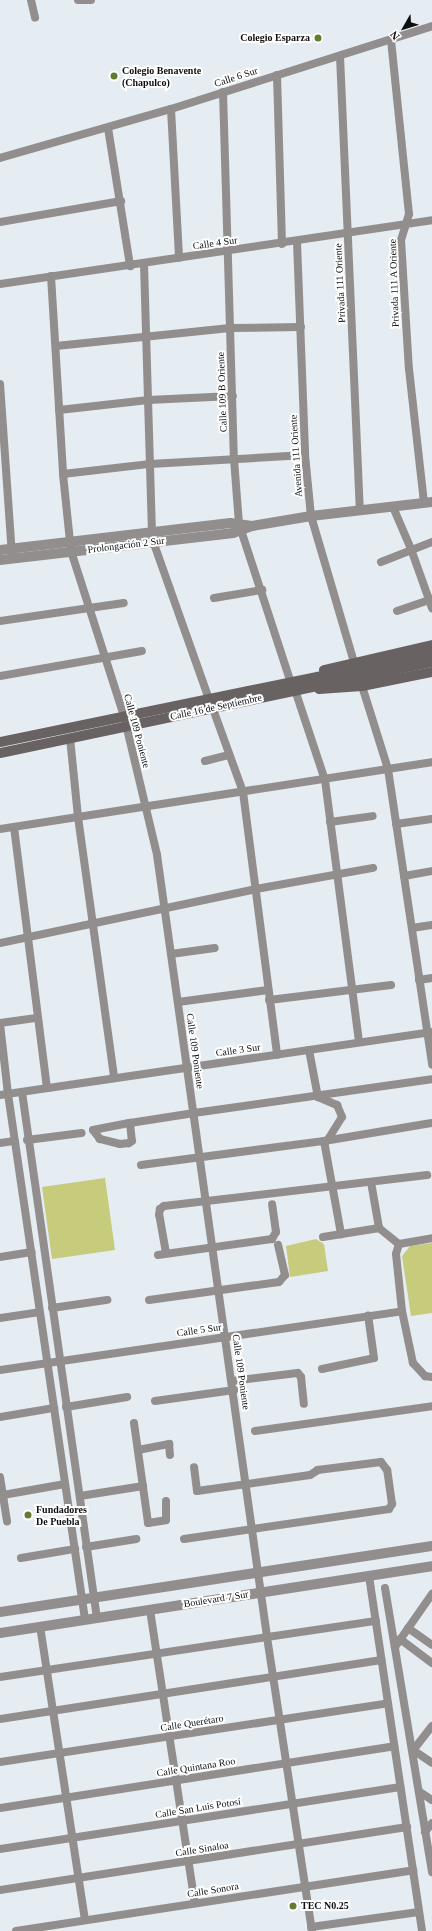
<!DOCTYPE html>
<meta charset="utf-8">
<style>
body{margin:0}
#map{position:relative;width:432px;height:1931px;overflow:hidden;background:#e5ecf2;font-family:"Times New Roman",serif}
div>[style]{position:absolute}
.green>*{inset:0;background:#c7cb7c}
.minor>*{height:8px;margin:-4px;padding:0 4px;transform-origin:4px;border-radius:4px;background:#928e8e}
.tertiary>*{height:10px;margin:-5px;padding:0 5px;transform-origin:5px;border-radius:5px;background:#928e8e}
.secondary>*{height:10px;margin:-5px;padding:0 5px;transform-origin:5px;border-radius:5px;background:#686362}
.dots>*{width:11px;height:11px;translate:-50% -50%;box-sizing:border-box;border:2px solid #fff;border-radius:50%}
span{translate:-50% -50%;white-space:nowrap;text-align:center;line-height:1.15;-webkit-text-stroke:4px #fff;paint-order:stroke}
.poi-label{font-size:10px;color:#0d0f11;font-weight:700}
.right{translate:-100% -50%;text-align:right}
.left{translate:0 -50%;text-align:left}
.street-label{font-size:10px;color:#0d0f11}
.north{position:absolute;left:384px;top:8px;width:40px;height:40px;-webkit-text-stroke:3px #fff;paint-order:stroke;rotate:231deg;font-size:11px;font-weight:700;line-height:16px;text-align:center;color:#0d0f11}
.north::after{content:'';display:block;margin:auto;width:14px;height:18px;background:#0d0f11;clip-path:polygon(50% 0,100% 100%,50% 72%,0 100%)}
</style>
<div id="map">
<div class="green">
<div style="clip-path:polygon(105px 1178px,115px 1250px,52px 1259px,42px 1187px)"></div>
<div style="clip-path:polygon(316px 1239px,324px 1244px,328px 1271px,290px 1277px,286px 1246px)"></div>
<div style="clip-path:polygon(432px 1243px,432px 1313px,411px 1316px,402px 1256px,410px 1246px)"></div>
</div>
<div class="minor">
<div style="left:31px;top:0;width:18px;rotate:77deg"></div>
<div style="left:78px;top:0;width:13px"></div>
<div style="left:391px;top:40px;width:175px;rotate:84.1deg"></div>
<div style="left:409px;top:214px;width:27px;rotate:107deg"></div>
<div style="left:401px;top:240px;width:129px;rotate:86.5deg"></div>
<div style="left:409px;top:369px;width:134px;rotate:83.6deg"></div>
<div style="left:340px;top:56px;width:454px;rotate:87.5deg"></div>
<div style="left:277px;top:75px;width:169px;rotate:88.3deg"></div>
<div style="left:223px;top:92px;width:367px;rotate:88.3deg"></div>
<div style="left:234px;top:459px;width:65px;rotate:85.6deg"></div>
<div style="left:239px;top:524px;width:167px;rotate:71.9deg"></div>
<div style="left:171px;top:109px;width:149px;rotate:86.9deg"></div>
<div style="left:108px;top:128px;width:140px;rotate:80.9deg"></div>
<div style="left:0;top:158px;width:178px;rotate:-16deg"></div>
<div style="left:171px;top:109px;width:274px;rotate:-17.6deg"></div>
<div style="left:0;top:222px;width:123px;rotate:-9.8deg"></div>
<div style="left:297px;top:242px;width:213px;rotate:87.8deg"></div>
<div style="left:305px;top:455px;width:61px;rotate:84.4deg"></div>
<div style="left:311px;top:516px;width:152px;rotate:73.6deg"></div>
<div style="left:144px;top:264px;width:268px;rotate:88.3deg"></div>
<div style="left:51px;top:276px;width:198px;rotate:86.5deg"></div>
<div style="left:63px;top:474px;width:77px;rotate:84.1deg"></div>
<div style="left:71px;top:551px;width:173px;rotate:72.2deg"></div>
<div style="left:124px;top:716px;width:143px;rotate:76.6deg"></div>
<div style="left:157px;top:855px;width:790px;rotate:81.99deg"></div>
<div style="left:267px;top:1637px;width:297px;rotate:81.3deg"></div>
<div style="left:0;top:284px;width:437px;rotate:-8.4deg"></div>
<div style="left:56px;top:346px;width:175px;rotate:-5.9deg"></div>
<div style="left:230px;top:328px;width:71px;rotate:-0.8deg"></div>
<div style="left:0;top:384px;width:170px;rotate:86deg"></div>
<div style="left:59px;top:410px;width:90px;rotate:-6.4deg"></div>
<div style="left:148px;top:400px;width:85px;rotate:-2.7deg"></div>
<div style="left:63px;top:474px;width:88px;rotate:-6.6deg"></div>
<div style="left:150px;top:464px;width:155px;rotate:-3.3deg"></div>
<div style="left:393px;top:507px;width:46px;rotate:66.8deg"></div>
<div style="left:411px;top:549px;width:63px;rotate:70.4deg"></div>
<div style="left:153px;top:541px;width:168px;rotate:70.5deg"></div>
<div style="left:381px;top:562px;width:55px;rotate:-21.4deg"></div>
<div style="left:214px;top:598px;width:49px;rotate:-9.5deg"></div>
<div style="left:397px;top:611px;width:37px;rotate:-19deg"></div>
<div style="left:0;top:621px;width:125px;rotate:-8.3deg"></div>
<div style="left:0;top:676px;width:144px;rotate:-10deg"></div>
<div style="left:362px;top:686px;width:87px;rotate:72.6deg"></div>
<div style="left:388px;top:769px;width:299px;rotate:81.5deg"></div>
<div style="left:295px;top:690px;width:95px;rotate:71.6deg"></div>
<div style="left:325px;top:780px;width:264px;rotate:82.6deg"></div>
<div style="left:213px;top:709px;width:88px;rotate:70.1deg"></div>
<div style="left:243px;top:792px;width:265px;rotate:82.6deg"></div>
<div style="left:70px;top:738px;width:79px;rotate:84.2deg"></div>
<div style="left:78px;top:817px;width:263px;rotate:82.1deg"></div>
<div style="left:205px;top:761px;width:25px;rotate:-14deg"></div>
<div style="left:330px;top:822px;width:43px;rotate:-7.9deg"></div>
<div style="left:396px;top:824px;width:36px;rotate:-8deg"></div>
<div style="left:14px;top:827px;width:263px;rotate:82.8deg"></div>
<div style="left:0;top:829px;width:437px;rotate:-8.8deg"></div>
<div style="left:404px;top:876px;width:28px;rotate:-10deg"></div>
<div style="left:412px;top:928px;width:20px;rotate:-9deg"></div>
<div style="left:0;top:943px;width:262px;rotate:-11.9deg"></div>
<div style="left:256px;top:889px;width:119px;rotate:-10.2deg"></div>
<div style="left:171px;top:954px;width:44px;rotate:-7.8deg"></div>
<div style="left:419px;top:980px;width:13px;rotate:-9deg"></div>
<div style="left:269px;top:1000px;width:123px;rotate:-7deg"></div>
<div style="left:178px;top:1002px;width:91px;rotate:-7.6deg"></div>
<div style="left:0;top:1023px;width:37px;rotate:-8deg"></div>
<div style="left:0;top:1024px;width:70px;rotate:83.5deg"></div>
<div style="left:8px;top:1094px;width:531px;rotate:81.66deg"></div>
<div style="left:309px;top:1050px;width:48px;rotate:79.2deg"></div>
<div style="left:318px;top:1097px;width:21px;rotate:23deg"></div>
<div style="left:337px;top:1105px;width:13px;rotate:67deg"></div>
<div style="left:342px;top:1117px;width:28px;rotate:122deg"></div>
<div style="left:22px;top:1092px;width:531px;rotate:81.89deg"></div>
<div style="left:0;top:1095px;width:437px;rotate:-8.3deg"></div>
<div style="left:130px;top:1123px;width:18px;rotate:84deg"></div>
<div style="left:132px;top:1141px;width:4px;rotate:146deg"></div>
<div style="left:129px;top:1143px;width:9px;rotate:174deg"></div>
<div style="left:120px;top:1144px;width:21px;rotate:-166deg"></div>
<div style="left:100px;top:1139px;width:11px;rotate:-128deg"></div>
<div style="left:93px;top:1130px;width:38px;rotate:-11deg"></div>
<div style="left:130px;top:1123px;width:65px;rotate:-8.9deg"></div>
<div style="left:194px;top:1113px;width:240px;rotate:-8.1deg"></div>
<div style="left:27px;top:1140px;width:55px;rotate:-7.3deg"></div>
<div style="left:324px;top:1141px;width:95px;rotate:79.6deg"></div>
<div style="left:0;top:1143px;width:15px;rotate:-8deg"></div>
<div style="left:141px;top:1165px;width:185px;rotate:-7.5deg"></div>
<div style="left:324px;top:1141px;width:109px;rotate:-9.5deg"></div>
<div style="left:371px;top:1182px;width:47px;rotate:80.1deg"></div>
<div style="left:323px;top:1237px;width:57px;rotate:-9.1deg"></div>
<div style="left:379px;top:1228px;width:26px;rotate:39deg"></div>
<div style="left:399px;top:1244px;width:10px;rotate:107deg"></div>
<div style="left:396px;top:1254px;width:57px;rotate:84deg"></div>
<div style="left:402px;top:1311px;width:53px;rotate:78.1deg"></div>
<div style="left:413px;top:1363px;width:18px;rotate:47deg"></div>
<div style="left:425px;top:1376px;width:7px;rotate:8deg"></div>
<div style="left:399px;top:1244px;width:34px;rotate:-10deg"></div>
<div style="left:166px;top:1253px;width:39px;rotate:-100deg"></div>
<div style="left:159px;top:1215px;width:6px;rotate:-81deg"></div>
<div style="left:160px;top:1209px;width:5px;rotate:-37deg"></div>
<div style="left:164px;top:1206px;width:265px;rotate:-6.7deg"></div>
<div style="left:158px;top:1255px;width:115px;rotate:-8deg"></div>
<div style="left:272px;top:1239px;width:8px;rotate:-60deg"></div>
<div style="left:276px;top:1232px;width:28px;rotate:-98deg"></div>
<div style="left:0;top:1257px;width:32px;rotate:-9deg"></div>
<div style="left:149px;top:1300px;width:131px;rotate:-7.9deg"></div>
<div style="left:279px;top:1282px;width:9px;rotate:-49deg"></div>
<div style="left:285px;top:1275px;width:31px;rotate:-103deg"></div>
<div style="left:52px;top:1308px;width:56px;rotate:-8.3deg"></div>
<div style="left:0;top:1318px;width:40px;rotate:-8.5deg"></div>
<div style="left:322px;top:1369px;width:53px;rotate:-11.9deg"></div>
<div style="left:374px;top:1358px;width:43px;rotate:-97.9deg"></div>
<div style="left:0;top:1370px;width:406px;rotate:-8.3deg"></div>
<div style="left:232px;top:1381px;width:66px;rotate:-6.9deg"></div>
<div style="left:298px;top:1373px;width:5px;rotate:53deg"></div>
<div style="left:301px;top:1377px;width:27px;rotate:84deg"></div>
<div style="left:155px;top:1401px;width:80px;rotate:-7.9deg"></div>
<div style="left:66px;top:1407px;width:62px;rotate:-9.3deg"></div>
<div style="left:0;top:1417px;width:55px;rotate:-9.5deg"></div>
<div style="left:134px;top:1423px;width:101px;rotate:82deg"></div>
<div style="left:148px;top:1523px;width:18px;rotate:-9deg"></div>
<div style="left:166px;top:1520px;width:19px;rotate:-90deg"></div>
<div style="left:255px;top:1431px;width:179px;rotate:-8deg"></div>
<div style="left:138px;top:1450px;width:32px;rotate:-11deg"></div>
<div style="left:169px;top:1444px;width:11px;rotate:85deg"></div>
<div style="left:0;top:1477px;width:45px;rotate:81deg"></div>
<div style="left:3px;top:1495px;width:63px;rotate:-10.1deg"></div>
<div style="left:80px;top:1496px;width:64px;rotate:-9deg"></div>
<div style="left:184px;top:1539px;width:207px;rotate:-8.3deg"></div>
<div style="left:389px;top:1509px;width:6px;rotate:-59deg"></div>
<div style="left:392px;top:1504px;width:34px;rotate:-98deg"></div>
<div style="left:387px;top:1470px;width:10px;rotate:-127deg"></div>
<div style="left:381px;top:1462px;width:64px;rotate:172.8deg"></div>
<div style="left:318px;top:1470px;width:9px;rotate:148deg"></div>
<div style="left:310px;top:1475px;width:114px;rotate:171.9deg"></div>
<div style="left:197px;top:1491px;width:24px;rotate:-97deg"></div>
<div style="left:86px;top:1547px;width:51px;rotate:-9.1deg"></div>
<div style="left:21px;top:1558px;width:55px;rotate:-9.5deg"></div>
<div style="left:369px;top:1576px;width:359px;rotate:81.5deg"></div>
<div style="left:385px;top:1588px;width:288px;rotate:80.6deg"></div>
<div style="left:150px;top:1610px;width:296px;rotate:81.3deg"></div>
<div style="left:40px;top:1626px;width:297px;rotate:81.3deg"></div>
<div style="left:408px;top:1628px;width:29px;rotate:35deg"></div>
<div style="left:400px;top:1639px;width:40px;rotate:37deg"></div>
<div style="left:395px;top:1647px;width:65px;rotate:-55.1deg"></div>
<div style="left:0;top:1677px;width:380px;rotate:-8.5deg"></div>
<div style="left:0;top:1719px;width:386px;rotate:-8.8deg"></div>
<div style="left:432px;top:1726px;width:31px;rotate:128deg"></div>
<div style="left:413px;top:1750px;width:23px;rotate:34deg"></div>
<div style="left:0;top:1762px;width:392px;rotate:-8.6deg"></div>
<div style="left:420px;top:1792px;width:14px;rotate:34deg"></div>
<div style="left:0;top:1808px;width:399px;rotate:-8.9deg"></div>
<div style="left:425px;top:1832px;width:11px;rotate:-52deg"></div>
<div style="left:0;top:1849px;width:405px;rotate:-8.8deg"></div>
<div style="left:0;top:1890px;width:412px;rotate:-8.8deg"></div>
<div style="left:311px;top:1927px;width:109px;rotate:-7.9deg"></div>
<div style="left:16px;top:1931px;width:402px;rotate:-8.7deg"></div>
</div>
<div class="tertiary">
<div style="left:0;top:550px;width:232px;rotate:-6.7deg"></div>
<div style="left:230px;top:523px;width:22px;rotate:8deg"></div>
<div style="left:0;top:560px;width:235px;rotate:-6.6deg"></div>
<div style="left:233px;top:533px;width:20px;rotate:-20deg"></div>
<div style="left:252px;top:526px;width:60px;rotate:-9.6deg"></div>
<div style="left:311px;top:516px;width:122px;rotate:-6.6deg"></div>
<div style="left:0;top:1612px;width:437px;rotate:-8.7deg"></div>
<div style="left:0;top:1633px;width:437px;rotate:-8.8deg"></div>
</div>
<div class="secondary">
<div style="left:324px;top:670px;width:111px;rotate:-13deg"></div>
<div style="left:319px;top:689px;width:43px;rotate:-4deg"></div>
<div style="left:362px;top:686px;width:71px;rotate:-11.3deg"></div>
<div style="left:0;top:742px;width:441px;rotate:-11.6deg"></div>
<div style="left:0;top:753px;width:441px;rotate:-11.9deg"></div>
</div>
<div class="dots">
<div style="left:318px;top:38px;background:#627d32"></div>
<div style="left:114px;top:76px;background:#627d32"></div>
<div style="left:28px;top:1515px;background:#627d32"></div>
<div style="left:293px;top:1906px;background:#627d32"></div>
</div>
<div class="poi-label">
<span class="right" style="left:310px;top:38px">Colegio Esparza</span>
<span class="left" style="left:122px;top:76px">Colegio Benavente<br>(Chapulco)</span>
<span class="left" style="left:36px;top:1515px">Fundadores<br>De Puebla</span>
<span class="left" style="left:301px;top:1906px">TEC N0.25</span>
</div>
<div class="street-label">
<span style="left:236px;top:77px;rotate:-18deg">Calle 6 Sur</span>
<span style="left:215px;top:243px;rotate:-8deg">Calle 4 Sur</span>
<span style="left:340px;top:283px;rotate:-93deg">Privada 111 Oriente</span>
<span style="left:394px;top:283px;rotate:-92deg">Privada 111 A Oriente</span>
<span style="left:222px;top:392px;rotate:-92deg">Calle 109 B Oriente</span>
<span style="left:296px;top:456px;rotate:-94deg">Avenida 111 Oriente</span>
<span style="left:126px;top:545px;rotate:-7deg">Prolongación 2 Sur</span>
<span style="left:216px;top:707px;rotate:-12deg">Calle 16 de Septiembre</span>
<span style="left:137px;top:731px;rotate:75deg">Calle 109 Poniente</span>
<span style="left:238px;top:1050px;rotate:-8deg">Calle 3 Sur</span>
<span style="left:195px;top:1051px;rotate:82deg">Calle 109 Poniente</span>
<span style="left:199px;top:1330px;rotate:-8deg">Calle 5 Sur</span>
<span style="left:241px;top:1372px;rotate:82deg">Calle 109 Poniente</span>
<span style="left:216px;top:1599px;rotate:-9deg">Boulevard 7 Sur</span>
<span style="left:192px;top:1723px;rotate:-9deg">Calle Querétaro</span>
<span style="left:196px;top:1767px;rotate:-9deg">Calle Quintana Roo</span>
<span style="left:198px;top:1808px;rotate:-9deg">Calle San Luis Potosí</span>
<span style="left:202px;top:1849px;rotate:-9deg">Calle Sinaloa</span>
<span style="left:213px;top:1890px;rotate:-9deg">Calle Sonora</span>
</div>
<div class="north">N</div>
</div>
